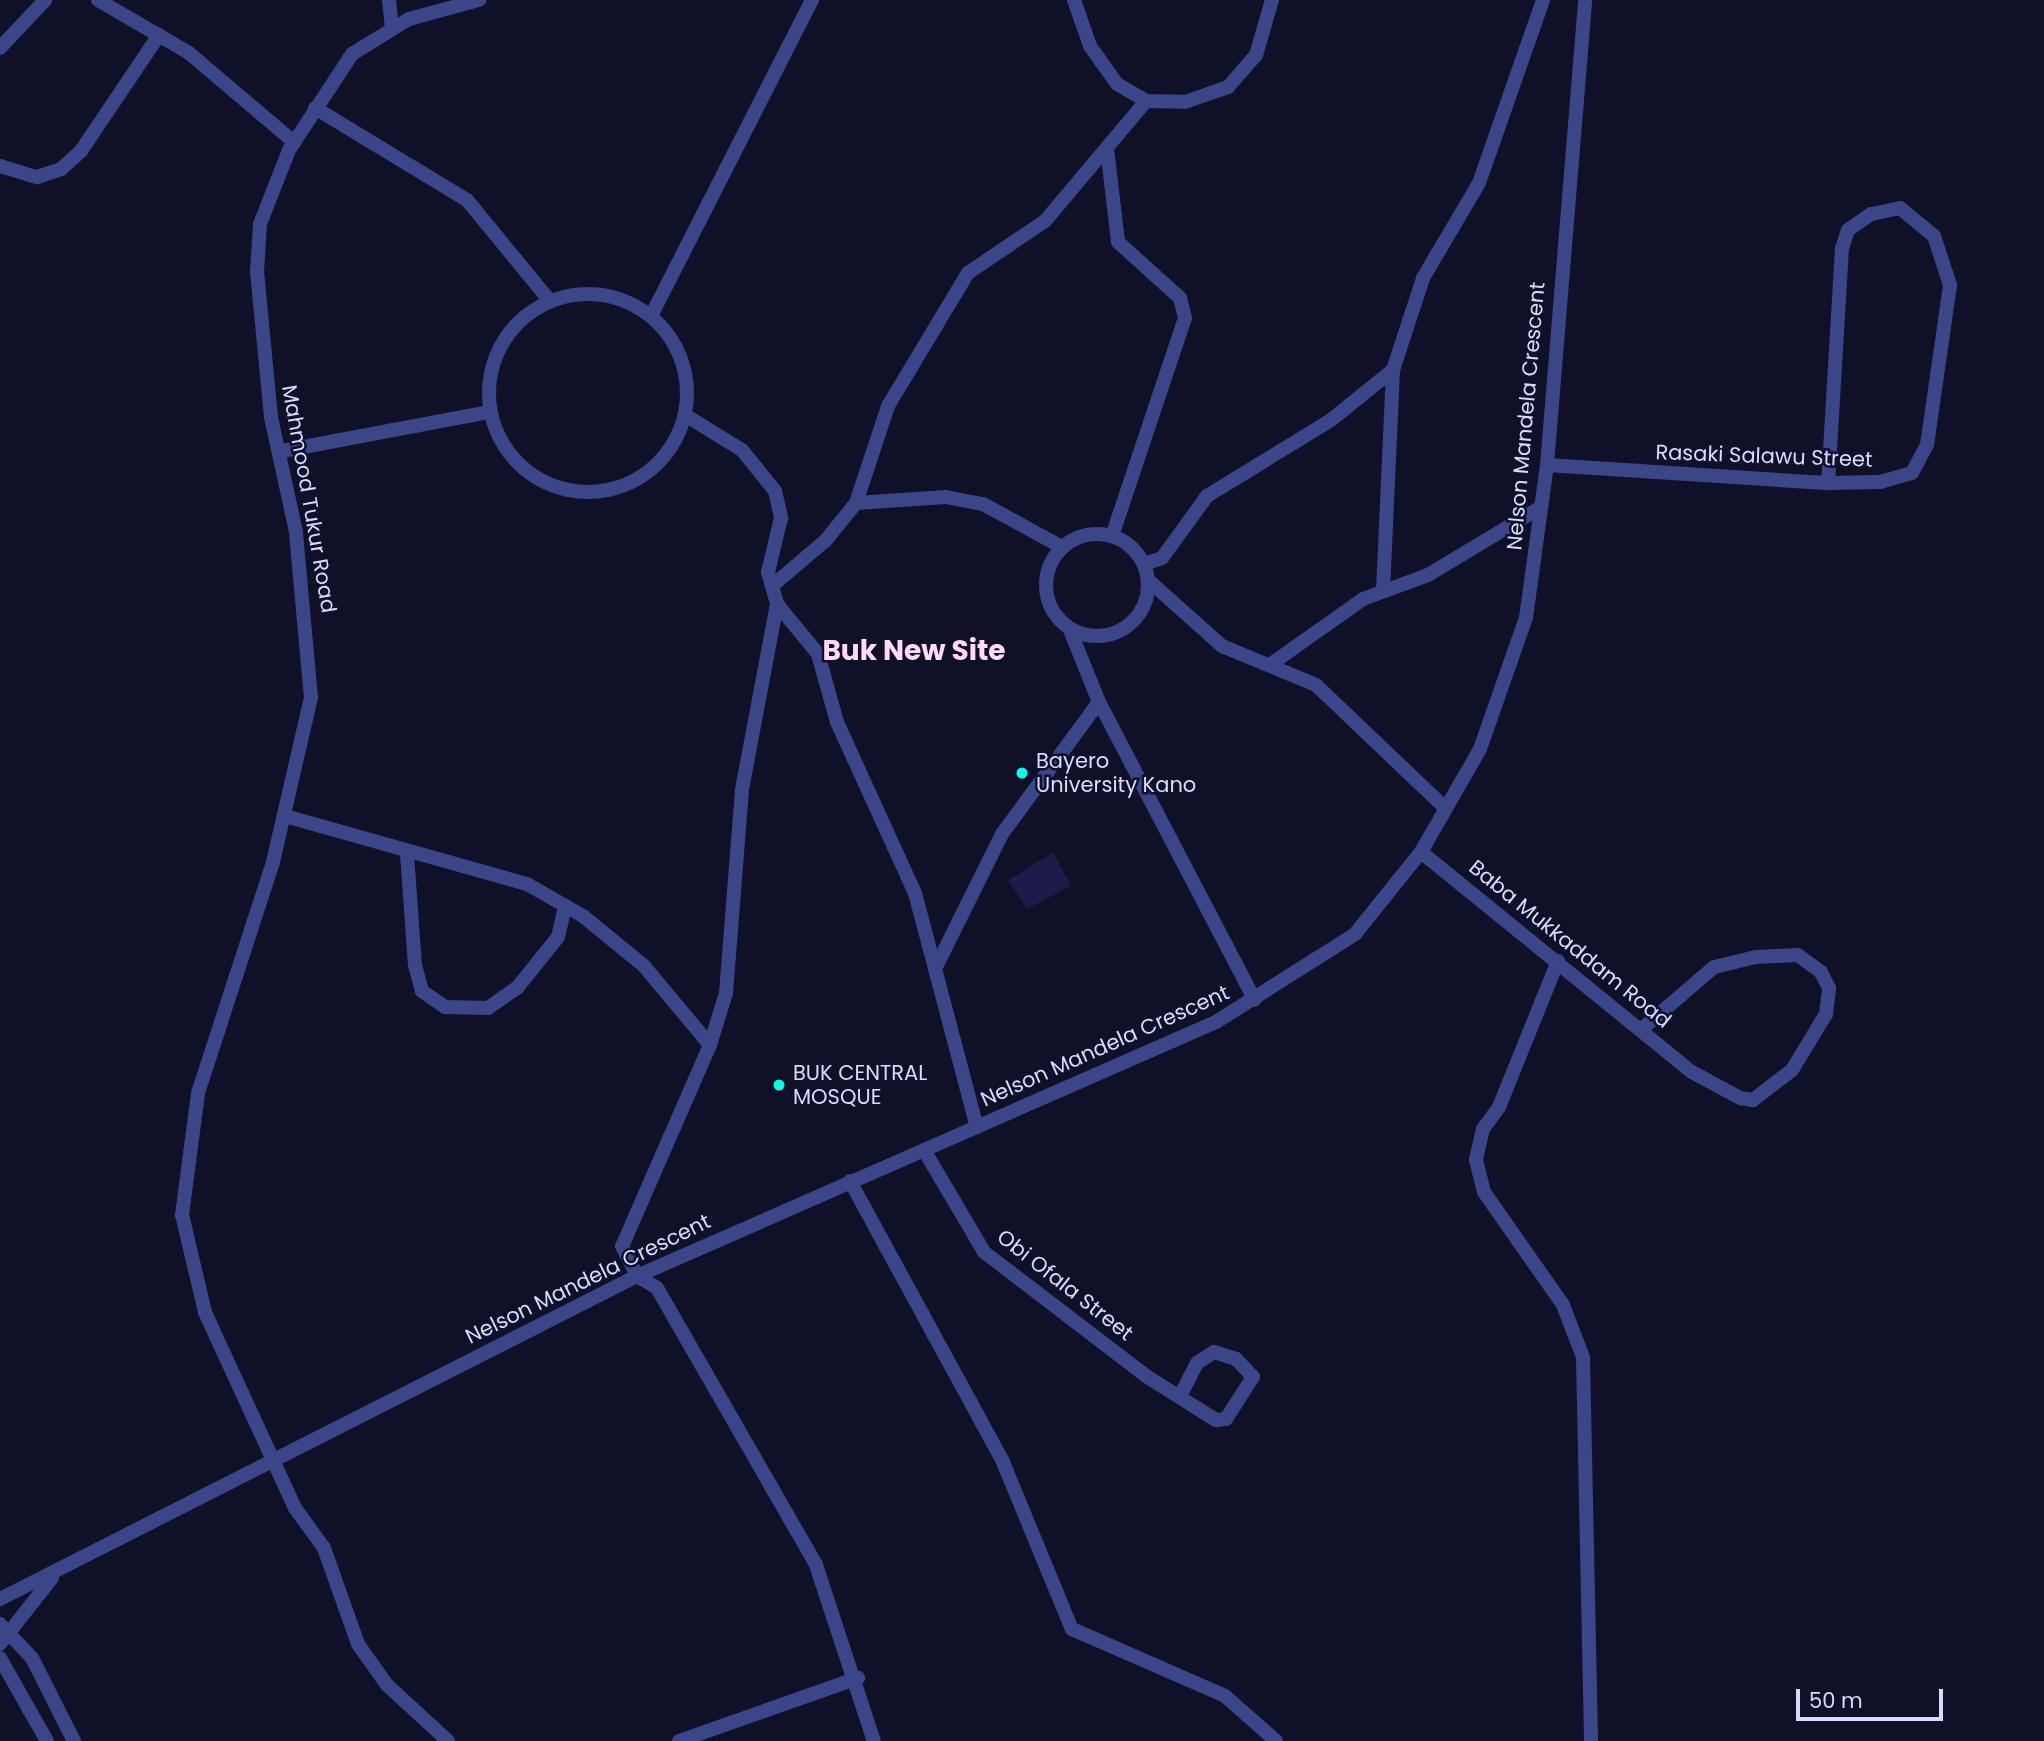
<!DOCTYPE html>
<style>
body{margin:0}
#map{position:relative;width:2044px;height:1741px;overflow:hidden;background:#101029;font-family:Poppins,sans-serif}
div>[style]{position:absolute}
.building>*{inset:0;background:#1c1b4a}
.minor>*{height:14px;margin:-7px;padding:0 7px;transform-origin:7px;border-radius:7px;background:#3a4688}
.minor>.ring{margin:-7px;padding:0;box-sizing:content-box;background:none;border:14px solid #3a4688;border-radius:50%}
.dots>*{width:19px;height:19px;translate:-50% -50%;box-sizing:border-box;border:4px solid #101029;border-radius:50%}
span{translate:-50% -50%;white-space:nowrap;text-align:center;line-height:1.15;-webkit-text-stroke:5px #101029;paint-order:stroke}
.street-label{font-size:21px;color:#d8dbff}
.poi-label{font-size:21px;color:#d8dbff}
.left{translate:0 -50%;text-align:left}
.district-label{font-size:28px;color:#ffdaf8;font-weight:700}
.scale{position:absolute;left:1796px;top:1689px;width:147px;height:32px;box-sizing:border-box;border:4px solid #d8dbff;border-top:0;padding-left:9px;font-size:21px;line-height:24px;white-space:nowrap;color:#d8dbff;-webkit-text-stroke:5px #101029;paint-order:stroke}
</style>
<div id="map">
<div class="building">
<div style="clip-path:polygon(1053px 853px,1071px 886px,1027px 909px,1008px 880px)"></div>
</div>
<div class="minor">
<div style="left:98px;top:0;width:105px;rotate:30.2deg"></div>
<div style="left:189px;top:53px;width:138px;rotate:40.3deg"></div>
<div style="left:389px;top:0;width:27px;rotate:84deg"></div>
<div style="left:1074px;top:0;width:49px;rotate:70.8deg"></div>
<div style="left:1090px;top:46px;width:47px;rotate:54.6deg"></div>
<div style="left:1117px;top:84px;width:34px;rotate:30deg"></div>
<div style="left:1146px;top:101px;width:39px;rotate:1deg"></div>
<div style="left:1185px;top:102px;width:46px;rotate:-19.2deg"></div>
<div style="left:1228px;top:87px;width:43px;rotate:-48.8deg"></div>
<div style="left:1256px;top:55px;width:57px;rotate:-73.8deg"></div>
<div style="left:0;top:48px;width:66px;rotate:-46.8deg"></div>
<div style="left:315px;top:108px;width:178px;rotate:31.2deg"></div>
<div style="left:467px;top:200px;width:131px;rotate:50.6deg"></div>
<div style="left:1107px;top:148px;width:95px;rotate:83.3deg"></div>
<div style="left:1118px;top:242px;width:84px;rotate:42.1deg"></div>
<div style="left:1180px;top:298px;width:21px;rotate:76deg"></div>
<div style="left:1185px;top:318px;width:230px;rotate:108.5deg"></div>
<div style="left:0;top:166px;width:39px;rotate:17deg"></div>
<div style="left:37px;top:177px;width:25px;rotate:-18deg"></div>
<div style="left:61px;top:169px;width:27px;rotate:-42deg"></div>
<div style="left:81px;top:151px;width:140px;rotate:-56.1deg"></div>
<div class="ring" style="left:489px;top:294px;width:184px;height:184px"></div>
<div style="left:651px;top:316px;width:355px;rotate:-63deg"></div>
<div style="left:685px;top:415px;width:67px;rotate:31.6deg"></div>
<div style="left:742px;top:450px;width:53px;rotate:51.2deg"></div>
<div style="left:775px;top:491px;width:28px;rotate:77deg"></div>
<div style="left:781px;top:518px;width:56px;rotate:103.5deg"></div>
<div style="left:768px;top:572px;width:33px;rotate:74deg"></div>
<div style="left:777px;top:604px;width:189px;rotate:100.7deg"></div>
<div style="left:742px;top:790px;width:204px;rotate:94.5deg"></div>
<div style="left:726px;top:993px;width:54px;rotate:107.1deg"></div>
<div style="left:710px;top:1045px;width:219px;rotate:113.6deg"></div>
<div style="left:622px;top:1246px;width:34px;rotate:63deg"></div>
<div style="left:637px;top:1276px;width:23px;rotate:31deg"></div>
<div style="left:657px;top:1288px;width:319px;rotate:60.1deg"></div>
<div style="left:816px;top:1565px;width:185px;rotate:71.8deg"></div>
<div style="left:282px;top:451px;width:210px;rotate:-10.7deg"></div>
<div style="left:1547px;top:465px;width:282px;rotate:3.7deg"></div>
<div style="left:1828px;top:483px;width:52px;rotate:-1.1deg"></div>
<div style="left:1880px;top:482px;width:33px;rotate:-16deg"></div>
<div style="left:1912px;top:473px;width:32px;rotate:-62deg"></div>
<div style="left:1927px;top:445px;width:162px;rotate:-81.8deg"></div>
<div style="left:1950px;top:285px;width:52px;rotate:-108.1deg"></div>
<div style="left:1934px;top:236px;width:44px;rotate:-140.5deg"></div>
<div style="left:1900px;top:208px;width:30px;rotate:168deg"></div>
<div style="left:1871px;top:214px;width:28px;rotate:145deg"></div>
<div style="left:1848px;top:230px;width:19px;rotate:108deg"></div>
<div style="left:1842px;top:248px;width:235px;rotate:93.4deg"></div>
<div style="left:856px;top:503px;width:90px;rotate:-3.8deg"></div>
<div style="left:946px;top:497px;width:38px;rotate:11deg"></div>
<div style="left:983px;top:504px;width:90px;rotate:28.6deg"></div>
<div class="ring" style="left:1046px;top:534px;width:88px;height:88px"></div>
<div style="left:1144px;top:564px;width:19px;rotate:-18deg"></div>
<div style="left:1162px;top:558px;width:77px;rotate:-54deg"></div>
<div style="left:1207px;top:496px;width:145px;rotate:-31.5deg"></div>
<div style="left:1331px;top:420px;width:80px;rotate:-38.9deg"></div>
<div style="left:1148px;top:580px;width:99px;rotate:41.7deg"></div>
<div style="left:1222px;top:646px;width:102px;rotate:22.5deg"></div>
<div style="left:1316px;top:685px;width:178px;rotate:43.6deg"></div>
<div style="left:772px;top:586px;width:71px;rotate:-40.4deg"></div>
<div style="left:826px;top:540px;width:48px;rotate:-51deg"></div>
<div style="left:856px;top:503px;width:102px;rotate:-71.7deg"></div>
<div style="left:888px;top:406px;width:155px;rotate:-59deg"></div>
<div style="left:968px;top:273px;width:93px;rotate:-34deg"></div>
<div style="left:1045px;top:221px;width:157px;rotate:-49.9deg"></div>
<div style="left:1383px;top:591px;width:221px;rotate:-87.4deg"></div>
<div style="left:1393px;top:370px;width:97px;rotate:-71.9deg"></div>
<div style="left:1423px;top:278px;width:110px;rotate:-59.5deg"></div>
<div style="left:1479px;top:183px;width:194px;rotate:-70.7deg"></div>
<div style="left:777px;top:604px;width:65px;rotate:50.6deg"></div>
<div style="left:818px;top:654px;width:71px;rotate:74.4deg"></div>
<div style="left:837px;top:722px;width:188px;rotate:65.5deg"></div>
<div style="left:915px;top:893px;width:242px;rotate:75.2deg"></div>
<div style="left:1070px;top:630px;width:78px;rotate:68.1deg"></div>
<div style="left:1099px;top:702px;width:336px;rotate:62.4deg"></div>
<div style="left:1271px;top:664px;width:113px;rotate:-35.2deg"></div>
<div style="left:1363px;top:599px;width:69px;rotate:-20.3deg"></div>
<div style="left:1428px;top:575px;width:132px;rotate:-31deg"></div>
<div style="left:285px;top:816px;width:251px;rotate:15.7deg"></div>
<div style="left:527px;top:884px;width:64px;rotate:29.7deg"></div>
<div style="left:583px;top:916px;width:79px;rotate:39.3deg"></div>
<div style="left:644px;top:966px;width:103px;rotate:50.1deg"></div>
<div style="left:1421px;top:852px;width:349px;rotate:39.1deg"></div>
<div style="left:1692px;top:1072px;width:55px;rotate:28.4deg"></div>
<div style="left:1740px;top:1098px;width:13px;rotate:9deg"></div>
<div style="left:1753px;top:1100px;width:49px;rotate:-37.6deg"></div>
<div style="left:1792px;top:1070px;width:66px;rotate:-58.7deg"></div>
<div style="left:1826px;top:1014px;width:26px;rotate:-83deg"></div>
<div style="left:1829px;top:988px;width:18px;rotate:-117deg"></div>
<div style="left:1821px;top:972px;width:29px;rotate:-144deg"></div>
<div style="left:1798px;top:955px;width:42px;rotate:177.3deg"></div>
<div style="left:1756px;top:957px;width:43px;rotate:166.6deg"></div>
<div style="left:1714px;top:967px;width:94px;rotate:139.3deg"></div>
<div style="left:407px;top:854px;width:111px;rotate:85.9deg"></div>
<div style="left:415px;top:965px;width:27px;rotate:75deg"></div>
<div style="left:422px;top:991px;width:28px;rotate:35deg"></div>
<div style="left:445px;top:1007px;width:43px;rotate:1.3deg"></div>
<div style="left:488px;top:1008px;width:35px;rotate:-35deg"></div>
<div style="left:517px;top:988px;width:65px;rotate:-51.2deg"></div>
<div style="left:558px;top:937px;width:32px;rotate:-77deg"></div>
<div style="left:1558px;top:961px;width:157px;rotate:112deg"></div>
<div style="left:1499px;top:1107px;width:27px;rotate:126deg"></div>
<div style="left:1483px;top:1129px;width:32px;rotate:103deg"></div>
<div style="left:1476px;top:1160px;width:33px;rotate:76deg"></div>
<div style="left:1484px;top:1192px;width:138px;rotate:55deg"></div>
<div style="left:1563px;top:1305px;width:56px;rotate:69deg"></div>
<div style="left:1583px;top:1357px;width:384px;rotate:88.8deg"></div>
<div style="left:935px;top:969px;width:151px;rotate:-63.6deg"></div>
<div style="left:1002px;top:834px;width:164px;rotate:-53.7deg"></div>
<div style="left:924px;top:1150px;width:118px;rotate:59.5deg"></div>
<div style="left:984px;top:1252px;width:204px;rotate:37.4deg"></div>
<div style="left:1146px;top:1376px;width:83px;rotate:32.2deg"></div>
<div style="left:1216px;top:1420px;width:10px;rotate:-6deg"></div>
<div style="left:1226px;top:1419px;width:50px;rotate:-57.3deg"></div>
<div style="left:1253px;top:1377px;width:25px;rotate:-133deg"></div>
<div style="left:1236px;top:1359px;width:23px;rotate:-162deg"></div>
<div style="left:1214px;top:1352px;width:20px;rotate:147deg"></div>
<div style="left:1197px;top:1363px;width:37px;rotate:117deg"></div>
<div style="left:850px;top:1181px;width:320px;rotate:61.4deg"></div>
<div style="left:1003px;top:1462px;width:181px;rotate:67.6deg"></div>
<div style="left:1072px;top:1629px;width:167px;rotate:23.6deg"></div>
<div style="left:1225px;top:1696px;width:68px;rotate:41.4deg"></div>
<div style="left:0;top:1599px;width:714px;rotate:-26.89deg"></div>
<div style="left:637px;top:1276px;width:632px;rotate:-23.69deg"></div>
<div style="left:1216px;top:1022px;width:165px;rotate:-32.3deg"></div>
<div style="left:1355px;top:934px;width:105px;rotate:-51.2deg"></div>
<div style="left:1421px;top:852px;width:119px;rotate:-60.2deg"></div>
<div style="left:1480px;top:749px;width:139px;rotate:-70.7deg"></div>
<div style="left:1526px;top:618px;width:154px;rotate:-82.2deg"></div>
<div style="left:1547px;top:465px;width:467px;rotate:-85.3deg"></div>
<div style="left:0;top:1624px;width:47px;rotate:46.7deg"></div>
<div style="left:32px;top:1658px;width:93px;rotate:63.2deg"></div>
<div style="left:0;top:1644px;width:84px;rotate:-51.8deg"></div>
<div style="left:0;top:1658px;width:95px;rotate:60.5deg"></div>
<div style="left:448px;top:1741px;width:83px;rotate:-137.4deg"></div>
<div style="left:387px;top:1685px;width:50px;rotate:-125.3deg"></div>
<div style="left:358px;top:1644px;width:102px;rotate:-109.5deg"></div>
<div style="left:324px;top:1548px;width:49px;rotate:-125.9deg"></div>
<div style="left:295px;top:1508px;width:216px;rotate:-114.7deg"></div>
<div style="left:205px;top:1312px;width:100px;rotate:-103.3deg"></div>
<div style="left:182px;top:1215px;width:123px;rotate:-82.5deg"></div>
<div style="left:198px;top:1093px;width:243px;rotate:-72deg"></div>
<div style="left:273px;top:862px;width:168px;rotate:-77deg"></div>
<div style="left:311px;top:698px;width:167px;rotate:-95.2deg"></div>
<div style="left:296px;top:532px;width:118px;rotate:-102.3deg"></div>
<div style="left:271px;top:417px;width:146px;rotate:-95.5deg"></div>
<div style="left:257px;top:272px;width:48px;rotate:-86.4deg"></div>
<div style="left:260px;top:224px;width:79px;rotate:-68.6deg"></div>
<div style="left:289px;top:150px;width:115px;rotate:-56.7deg"></div>
<div style="left:352px;top:54px;width:67px;rotate:-31.6deg"></div>
<div style="left:409px;top:19px;width:73px;rotate:-15.2deg"></div>
<div style="left:679px;top:1741px;width:190px;rotate:-19.4deg"></div>
</div>
<div class="dots">
<div style="left:1022px;top:773px;background:#04ffe8"></div>
<div style="left:779px;top:1085px;background:#04ffe8"></div>
</div>
<div class="street-label">
<span style="left:1526px;top:416px;rotate:-85deg">Nelson Mandela Crescent</span>
<span style="left:1764px;top:456px;rotate:2deg">Rasaki Salawu Street</span>
<span style="left:309px;top:499px;rotate:80deg">Mahmood Tukur Road</span>
<span style="left:1570px;top:944px;rotate:39deg">Baba Mukkaddam Road</span>
<span style="left:1105px;top:1046px;rotate:-24deg">Nelson Mandela Crescent</span>
<span style="left:588px;top:1279px;rotate:-26deg">Nelson Mandela Crescent</span>
<span style="left:1065px;top:1285px;rotate:38deg">Obi Ofala Street</span>
</div>
<div class="poi-label">
<span class="left" style="left:1036px;top:773px">Bayero<br>University Kano</span>
<span class="left" style="left:793px;top:1085px">BUK CENTRAL<br>MOSQUE</span>
</div>
<div class="district-label">
<span style="left:914px;top:651px">Buk New Site</span>
</div>
<div class="scale">50 m</div>
</div>
